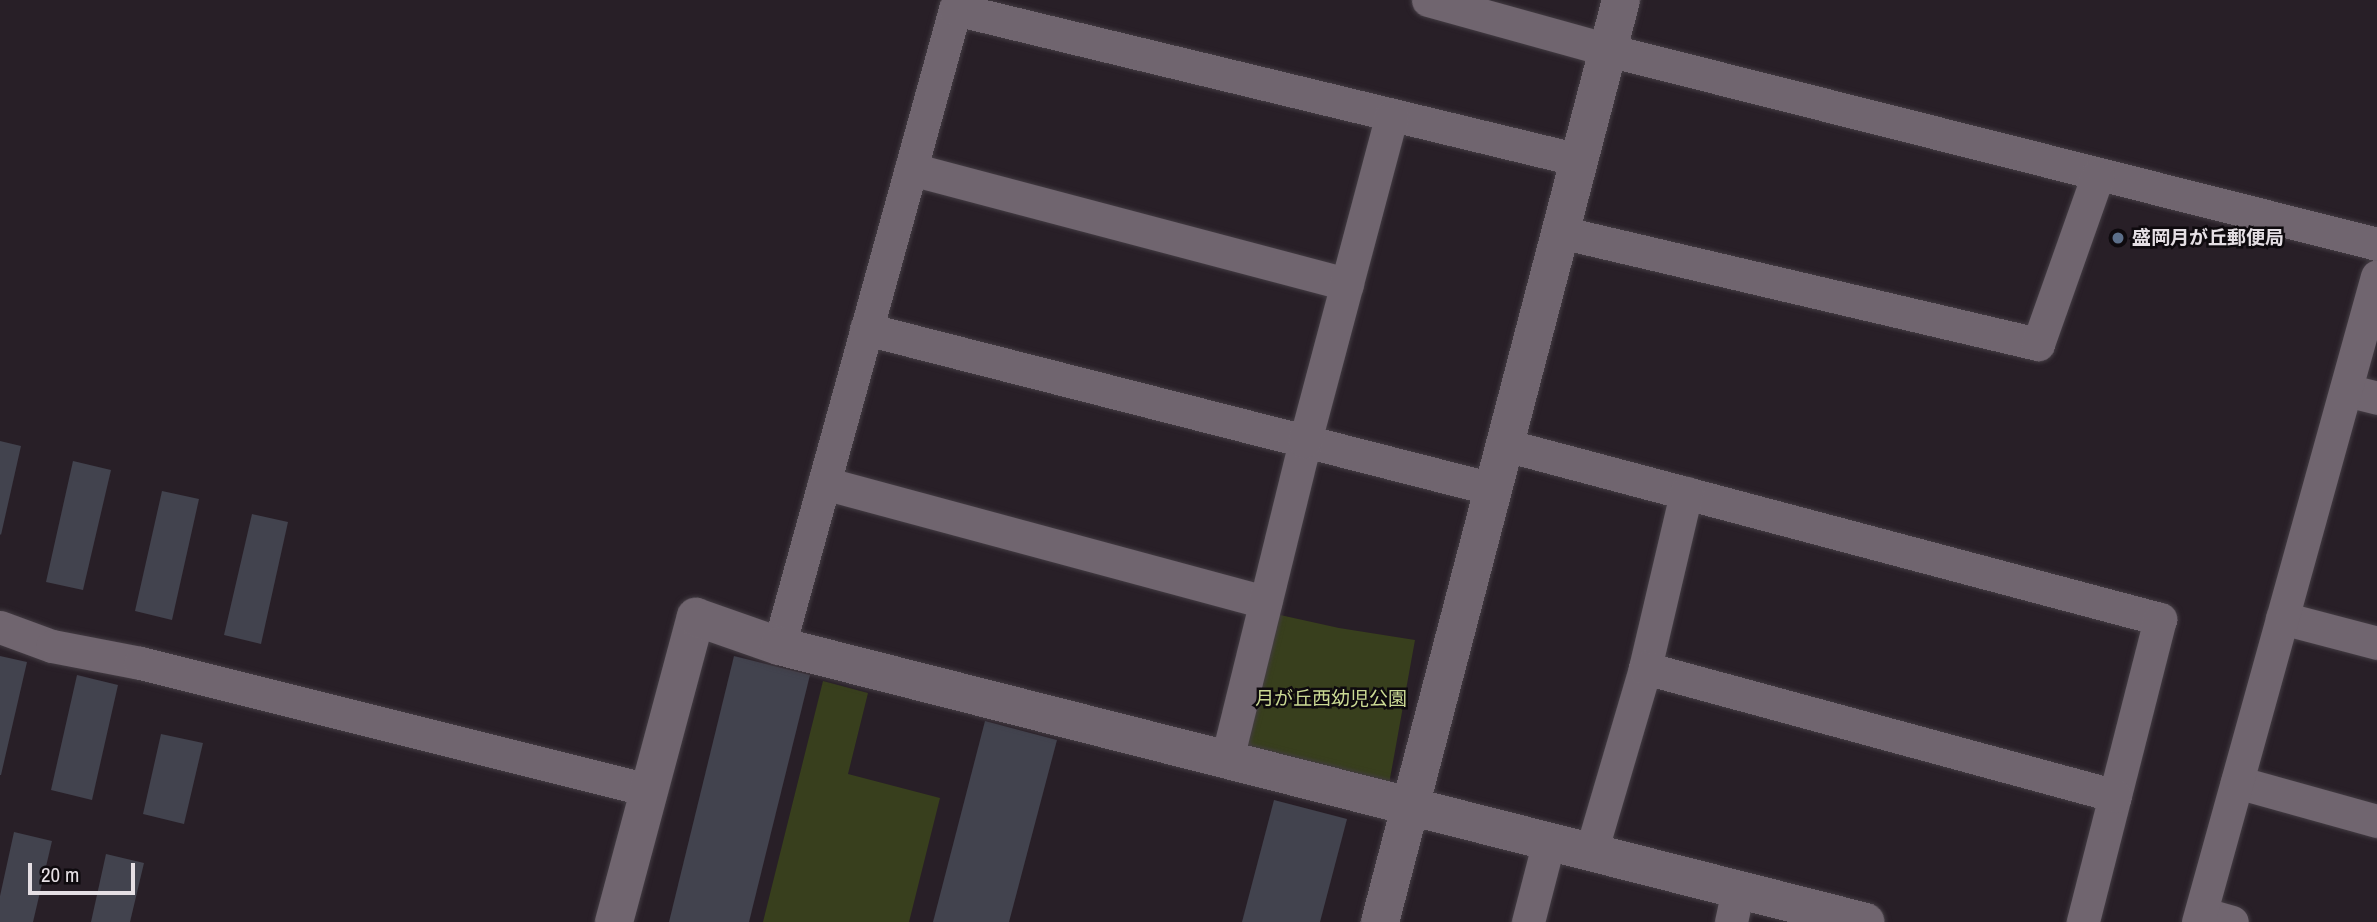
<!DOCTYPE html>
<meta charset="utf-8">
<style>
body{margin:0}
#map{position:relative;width:2377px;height:922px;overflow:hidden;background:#281f27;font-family:"Archivo Narrow","Noto Sans JP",sans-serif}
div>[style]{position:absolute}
.green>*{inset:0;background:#383f1d}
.building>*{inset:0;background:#42434e}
.roads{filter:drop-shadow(0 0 2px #433c43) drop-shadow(0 0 2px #433c43)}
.street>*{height:33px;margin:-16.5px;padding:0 16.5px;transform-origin:16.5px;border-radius:16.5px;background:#70656f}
.secondary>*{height:38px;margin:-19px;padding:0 19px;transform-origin:19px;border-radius:19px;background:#70656f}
.dots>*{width:19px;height:19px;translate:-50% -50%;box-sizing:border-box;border:4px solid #0e0a0e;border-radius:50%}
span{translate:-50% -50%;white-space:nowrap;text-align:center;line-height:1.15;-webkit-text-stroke:5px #0e0a0e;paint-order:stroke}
.poi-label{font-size:19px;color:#e5dfe4;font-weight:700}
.left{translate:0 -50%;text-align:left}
.park-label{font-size:19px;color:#cbda94}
.scale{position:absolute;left:28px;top:863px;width:107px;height:32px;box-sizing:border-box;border:4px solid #e5dfe4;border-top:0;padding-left:9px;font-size:21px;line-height:24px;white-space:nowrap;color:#e5dfe4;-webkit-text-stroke:5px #0e0a0e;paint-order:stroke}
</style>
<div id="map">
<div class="green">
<div style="clip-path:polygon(1271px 613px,1339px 628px,1415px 640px,1389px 784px,1240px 753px)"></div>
<div style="clip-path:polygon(823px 681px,868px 693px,848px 774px,940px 798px,909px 922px,763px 922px)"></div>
</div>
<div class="building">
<div style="clip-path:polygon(0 441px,21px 446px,1px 535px,0 534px)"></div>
<div style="clip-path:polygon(73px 461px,111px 470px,83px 590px,46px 582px)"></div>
<div style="clip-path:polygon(162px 491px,199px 499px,172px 620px,135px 611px)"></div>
<div style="clip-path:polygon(252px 514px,288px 522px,261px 644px,224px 635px)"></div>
<div style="clip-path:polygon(0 656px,27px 662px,1px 775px,0 775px)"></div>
<div style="clip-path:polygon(734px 656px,810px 675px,749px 922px,669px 922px)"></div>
<div style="clip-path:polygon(77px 675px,118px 685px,92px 800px,51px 790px)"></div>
<div style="clip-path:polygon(985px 721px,1057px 740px,1009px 922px,933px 922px)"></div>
<div style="clip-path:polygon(161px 734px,203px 743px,184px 824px,143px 814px)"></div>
<div style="clip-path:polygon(1274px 800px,1347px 819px,1320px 922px,1242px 922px)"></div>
<div style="clip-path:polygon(14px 832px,52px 841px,33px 922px,0 922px,0 896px)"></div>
<div style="clip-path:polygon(106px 854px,144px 863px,130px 922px,91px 922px)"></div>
</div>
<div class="roads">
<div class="street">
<div style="left:1428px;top:0;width:187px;rotate:15.5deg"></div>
<div style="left:1608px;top:50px;width:793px;rotate:14.16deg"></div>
<div style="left:911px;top:169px;width:451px;rotate:14.8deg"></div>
<div style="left:1560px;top:232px;width:491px;rotate:13.2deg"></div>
<div style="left:2038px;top:344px;width:179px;rotate:-70.5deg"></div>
<div style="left:866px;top:329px;width:647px;rotate:14.32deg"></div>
<div style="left:2346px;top:390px;width:32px;rotate:14deg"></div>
<div style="left:1505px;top:445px;width:678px;rotate:14.88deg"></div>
<div style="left:2160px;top:619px;width:313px;rotate:104.3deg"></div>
<div style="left:824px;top:483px;width:457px;rotate:15.1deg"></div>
<div style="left:2282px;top:618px;width:98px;rotate:14.7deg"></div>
<div style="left:0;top:627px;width:55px;rotate:20.1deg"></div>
<div style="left:52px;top:646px;width:90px;rotate:10.9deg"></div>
<div style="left:140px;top:663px;width:525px;rotate:14.01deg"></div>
<div style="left:779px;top:646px;width:661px;rotate:-74.55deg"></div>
<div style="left:955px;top:9px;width:642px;rotate:13.6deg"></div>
<div style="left:1645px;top:668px;width:180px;rotate:-76.8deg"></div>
<div style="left:1227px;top:759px;width:327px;rotate:-76.2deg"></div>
<div style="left:1305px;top:441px;width:337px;rotate:-75.1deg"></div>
<div style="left:2237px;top:782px;width:145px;rotate:15.6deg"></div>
<div style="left:1591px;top:852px;width:192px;rotate:-73.6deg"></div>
<div style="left:1645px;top:668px;width:487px;rotate:15.2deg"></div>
<div style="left:2201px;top:913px;width:32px;rotate:16deg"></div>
<div style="left:1528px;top:922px;width:84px;rotate:-75.5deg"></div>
<div style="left:1731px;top:922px;width:34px;rotate:-78deg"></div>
<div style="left:2198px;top:922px;width:670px;rotate:-74.51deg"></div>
</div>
<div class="secondary">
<div style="left:614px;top:922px;width:316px;rotate:-75deg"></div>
<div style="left:696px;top:617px;width:88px;rotate:19.3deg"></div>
<div style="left:779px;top:646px;width:1121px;rotate:14.25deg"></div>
<div style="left:1380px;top:922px;width:953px;rotate:-75.35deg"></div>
</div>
</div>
<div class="dots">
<div style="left:2118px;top:238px;background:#5c6f8a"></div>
</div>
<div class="poi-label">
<span class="left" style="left:2132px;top:238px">盛岡月が丘郵便局</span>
</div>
<div class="park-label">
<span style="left:1331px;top:699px">月が丘西幼児公園</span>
</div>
<div class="scale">20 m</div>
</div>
